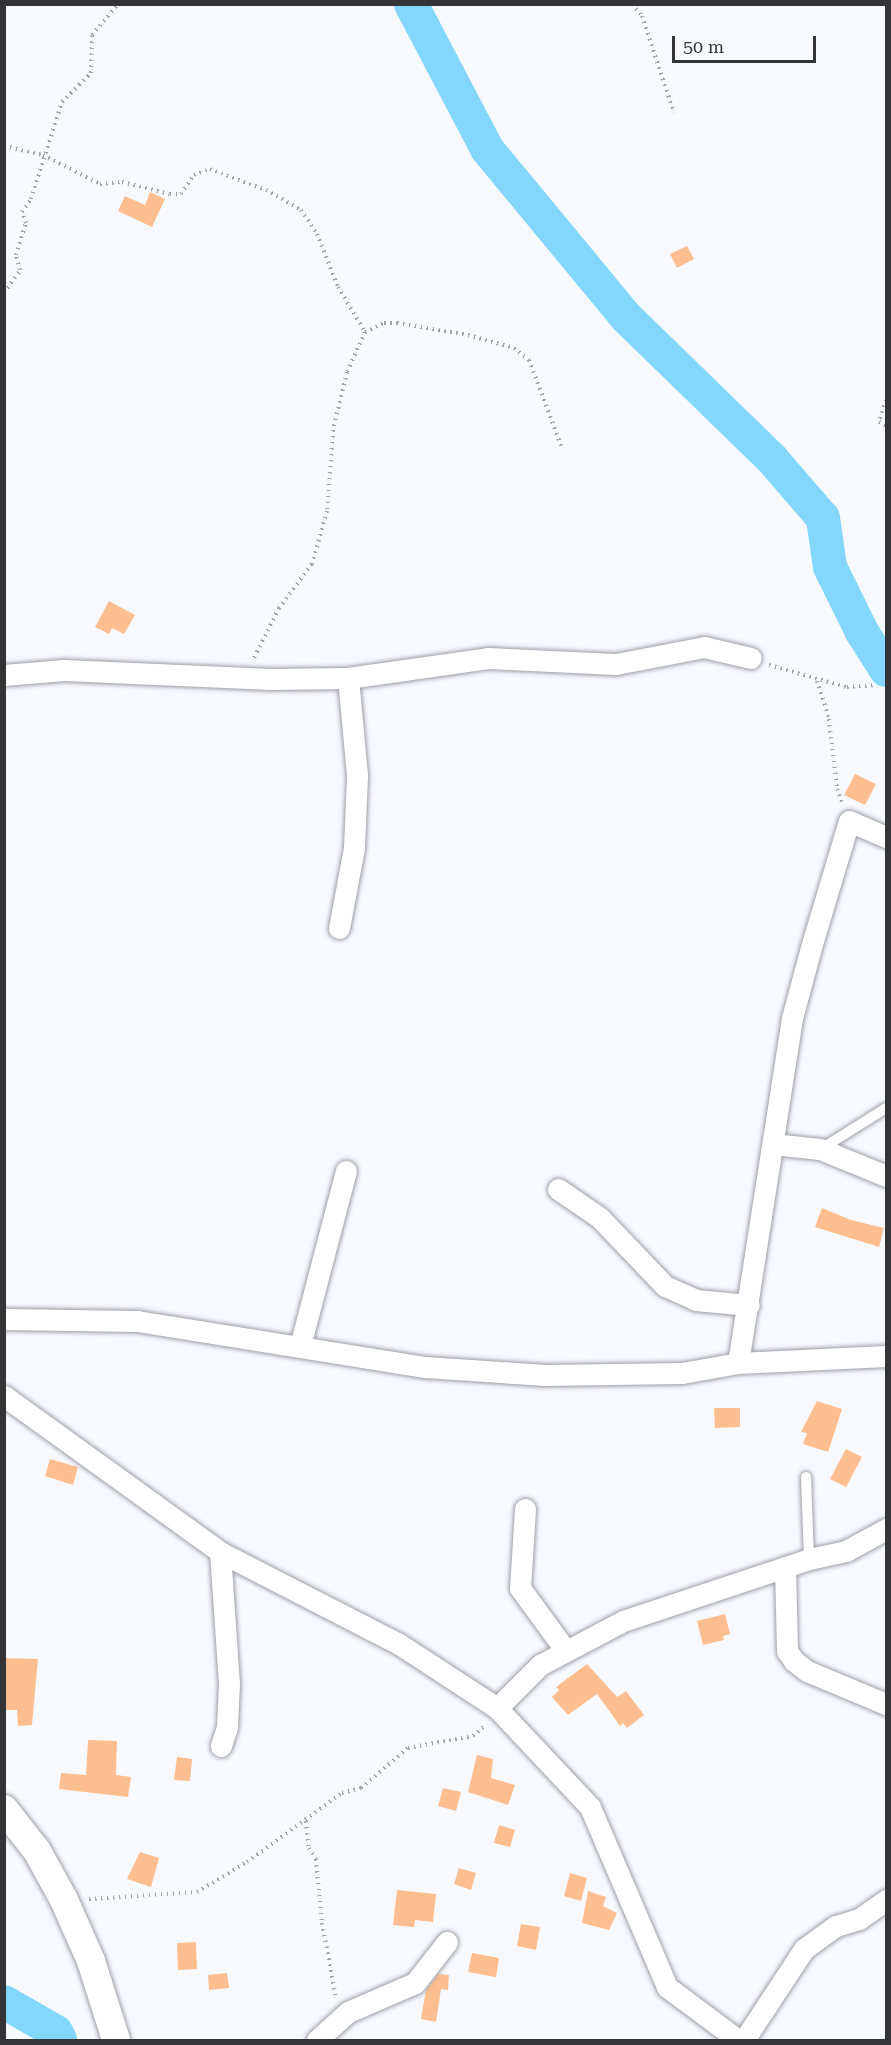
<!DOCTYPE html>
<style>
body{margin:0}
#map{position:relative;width:891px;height:2045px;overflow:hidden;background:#f8f8ff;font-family:"Roboto Serif",serif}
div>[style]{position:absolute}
.river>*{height:34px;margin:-17px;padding:0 17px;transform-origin:17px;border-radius:17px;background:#83d6fd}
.building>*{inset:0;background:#ffbe8f}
.path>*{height:4px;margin-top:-2px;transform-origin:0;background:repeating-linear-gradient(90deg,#a1a1a6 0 1.5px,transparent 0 6px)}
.roads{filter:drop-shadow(0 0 2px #9f9ea6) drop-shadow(0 0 2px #9f9ea6)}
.lane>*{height:10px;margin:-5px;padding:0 5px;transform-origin:5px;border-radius:5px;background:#fff}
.street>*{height:21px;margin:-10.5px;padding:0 10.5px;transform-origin:10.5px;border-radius:10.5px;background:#fff}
.secondary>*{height:28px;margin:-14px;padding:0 14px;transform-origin:14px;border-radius:14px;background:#fff}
span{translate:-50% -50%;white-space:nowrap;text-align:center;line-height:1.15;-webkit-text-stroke:4.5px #f8f8ff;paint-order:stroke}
.frame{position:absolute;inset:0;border:6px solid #343437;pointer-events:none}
.scale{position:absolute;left:672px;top:36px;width:144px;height:27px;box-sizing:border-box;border:3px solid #343437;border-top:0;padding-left:8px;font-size:18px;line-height:21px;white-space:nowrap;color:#343437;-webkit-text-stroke:4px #f8f8ff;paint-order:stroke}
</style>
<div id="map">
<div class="river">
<div style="left:411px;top:4px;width:164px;rotate:62.3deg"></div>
<div style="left:487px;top:149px;width:218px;rotate:50.4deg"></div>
<div style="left:626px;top:317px;width:204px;rotate:44.2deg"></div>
<div style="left:772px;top:459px;width:78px;rotate:49.2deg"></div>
<div style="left:823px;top:518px;width:49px;rotate:81.9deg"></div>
<div style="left:830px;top:567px;width:72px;rotate:63.8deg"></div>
<div style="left:862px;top:632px;width:45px;rotate:57.7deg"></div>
<div style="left:4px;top:2002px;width:60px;rotate:30deg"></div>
<div style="left:56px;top:2032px;width:9px;rotate:63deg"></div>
</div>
<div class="building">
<div style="clip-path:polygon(150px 192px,165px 199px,152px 227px,118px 211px,125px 196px,145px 205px)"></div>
<div style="clip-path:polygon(687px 246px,694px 259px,677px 268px,670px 254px)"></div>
<div style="clip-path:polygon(109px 601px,135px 615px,124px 634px,112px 628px,109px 634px,95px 627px)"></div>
<div style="clip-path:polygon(855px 774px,876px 784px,865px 805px,844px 795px)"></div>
<div style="clip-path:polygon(822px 1208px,851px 1220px,884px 1228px,879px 1247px,815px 1227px)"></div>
<div style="clip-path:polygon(817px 1401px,842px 1409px,828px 1452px,803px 1444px,807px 1433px,801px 1432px)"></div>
<div style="clip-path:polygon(714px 1408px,740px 1408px,740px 1427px,715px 1428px)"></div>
<div style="clip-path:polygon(846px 1449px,862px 1457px,846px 1487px,830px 1479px)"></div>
<div style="clip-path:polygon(50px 1459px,78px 1467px,73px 1485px,45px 1476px)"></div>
<div style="clip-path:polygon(725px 1614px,730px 1634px,723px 1636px,724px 1640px,703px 1645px,697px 1621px)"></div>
<div style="clip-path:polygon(4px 1658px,38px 1659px,32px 1725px,18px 1726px,17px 1710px,4px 1710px)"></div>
<div style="clip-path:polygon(587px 1664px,617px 1697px,626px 1691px,644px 1715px,627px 1728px,623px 1723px,620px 1726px,597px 1694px,568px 1715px,552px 1697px,559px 1690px,556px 1687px)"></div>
<div style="clip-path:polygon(88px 1740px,117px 1741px,116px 1775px,131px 1777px,128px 1797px,59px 1789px,61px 1773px,86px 1775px)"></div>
<div style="clip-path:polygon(477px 1755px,493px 1759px,491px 1778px,515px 1785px,508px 1805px,468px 1792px)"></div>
<div style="clip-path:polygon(177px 1757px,192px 1759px,190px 1781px,174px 1780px)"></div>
<div style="clip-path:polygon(443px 1788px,461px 1792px,456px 1811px,438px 1806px)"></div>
<div style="clip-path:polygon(499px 1825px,515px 1830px,510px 1847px,494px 1843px)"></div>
<div style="clip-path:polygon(140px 1852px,159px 1858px,151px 1887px,127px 1879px)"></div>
<div style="clip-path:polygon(459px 1868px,476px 1873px,471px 1890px,454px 1884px)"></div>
<div style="clip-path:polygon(570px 1873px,587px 1878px,581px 1901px,564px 1896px)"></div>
<div style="clip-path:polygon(397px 1890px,436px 1894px,433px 1922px,415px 1920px,414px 1927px,393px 1925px)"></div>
<div style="clip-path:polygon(588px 1891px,606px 1897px,603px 1906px,617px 1913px,609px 1930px,582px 1923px)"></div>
<div style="clip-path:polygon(521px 1924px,540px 1927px,536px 1950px,517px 1946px)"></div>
<div style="clip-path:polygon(196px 1942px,197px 1969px,178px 1970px,177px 1943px)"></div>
<div style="clip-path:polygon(472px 1953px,499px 1958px,496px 1977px,468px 1972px)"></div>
<div style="clip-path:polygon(227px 1973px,229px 1988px,209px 1990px,208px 1975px)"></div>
<div style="clip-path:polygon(438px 1974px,449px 1975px,448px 1990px,441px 1989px,436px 2022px,421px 2019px,426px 1990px)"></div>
</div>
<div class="path">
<div style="left:632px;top:4px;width:16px;rotate:50deg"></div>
<div style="left:642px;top:16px;width:102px;rotate:71.7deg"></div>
<div style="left:4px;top:146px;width:40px;rotate:13deg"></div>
<div style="left:43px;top:155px;width:64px;rotate:27deg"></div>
<div style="left:100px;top:184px;width:22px;rotate:-5deg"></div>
<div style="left:122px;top:182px;width:49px;rotate:14deg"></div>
<div style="left:170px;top:194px;width:11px"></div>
<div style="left:181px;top:194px;width:23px;rotate:-56deg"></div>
<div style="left:194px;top:175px;width:17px;rotate:-21deg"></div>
<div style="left:210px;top:169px;width:60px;rotate:20.6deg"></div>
<div style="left:266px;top:190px;width:40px;rotate:29.7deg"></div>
<div style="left:301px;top:210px;width:29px;rotate:56deg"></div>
<div style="left:317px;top:234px;width:57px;rotate:68.4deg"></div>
<div style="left:338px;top:287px;width:52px;rotate:59deg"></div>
<div style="left:365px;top:332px;width:44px;rotate:114.2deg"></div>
<div style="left:347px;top:372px;width:60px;rotate:103.6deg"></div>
<div style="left:333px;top:430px;width:81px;rotate:94.2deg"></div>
<div style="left:327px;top:511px;width:55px;rotate:105.8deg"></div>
<div style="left:312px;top:564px;width:55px;rotate:126.9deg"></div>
<div style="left:279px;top:608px;width:56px;rotate:116.6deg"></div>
<div style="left:4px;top:293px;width:28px;rotate:-55deg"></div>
<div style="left:20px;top:270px;width:16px;rotate:-105deg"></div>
<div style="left:16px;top:255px;width:34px;rotate:-73deg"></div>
<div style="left:26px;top:223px;width:12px;rotate:-110deg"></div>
<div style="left:22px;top:212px;width:16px;rotate:-55deg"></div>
<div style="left:31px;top:199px;width:102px;rotate:-72.3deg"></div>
<div style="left:62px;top:102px;width:41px;rotate:-45deg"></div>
<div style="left:91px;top:73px;width:38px;rotate:-88deg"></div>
<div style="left:92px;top:35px;width:40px;rotate:-50deg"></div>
<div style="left:365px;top:332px;width:21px;rotate:-25deg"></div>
<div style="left:384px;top:323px;width:13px"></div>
<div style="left:397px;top:323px;width:72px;rotate:9.6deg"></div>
<div style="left:468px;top:335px;width:48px;rotate:15.8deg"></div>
<div style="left:514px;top:348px;width:19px;rotate:39deg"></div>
<div style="left:529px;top:360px;width:94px;rotate:69.4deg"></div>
<div style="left:886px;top:400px;width:23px;rotate:108deg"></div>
<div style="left:879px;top:422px;width:8px;rotate:30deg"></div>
<div style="left:769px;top:665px;width:81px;rotate:15.8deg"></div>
<div style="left:847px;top:687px;width:29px;rotate:-4deg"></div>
<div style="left:817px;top:681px;width:40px;rotate:72deg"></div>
<div style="left:829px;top:719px;width:70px;rotate:83.5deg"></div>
<div style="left:837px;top:789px;width:15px;rotate:70deg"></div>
<div style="left:306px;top:1821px;width:27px;rotate:84deg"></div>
<div style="left:309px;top:1848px;width:13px;rotate:58deg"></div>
<div style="left:316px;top:1859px;width:64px;rotate:84.6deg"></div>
<div style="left:322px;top:1923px;width:76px;rotate:79.4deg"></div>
<div style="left:89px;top:1899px;width:108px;rotate:-3.7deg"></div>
<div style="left:197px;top:1892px;width:58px;rotate:-31deg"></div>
<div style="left:247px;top:1862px;width:117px;rotate:-36deg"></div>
<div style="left:342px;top:1793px;width:20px;rotate:-15deg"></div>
<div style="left:361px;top:1788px;width:62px;rotate:-40.4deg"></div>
<div style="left:408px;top:1748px;width:66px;rotate:-10.5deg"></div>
<div style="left:473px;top:1736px;width:17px;rotate:-40deg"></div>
</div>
<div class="roads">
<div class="lane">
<div style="left:821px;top:1149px;width:77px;rotate:-32.2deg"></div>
<div style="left:806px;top:1477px;width:82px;rotate:87.9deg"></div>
</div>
<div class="street">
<div style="left:4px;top:675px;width:60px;rotate:-4.8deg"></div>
<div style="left:64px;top:670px;width:207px;rotate:2.5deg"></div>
<div style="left:271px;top:679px;width:77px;rotate:-0.7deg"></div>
<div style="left:348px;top:678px;width:141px;rotate:-8.1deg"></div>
<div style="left:488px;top:658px;width:128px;rotate:2.7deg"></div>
<div style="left:616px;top:664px;width:90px;rotate:-10.9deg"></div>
<div style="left:704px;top:647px;width:48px;rotate:13.2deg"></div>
<div style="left:339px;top:928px;width:81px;rotate:-79.4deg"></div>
<div style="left:354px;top:848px;width:73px;rotate:-87.6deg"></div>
<div style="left:357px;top:775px;width:97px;rotate:-95.3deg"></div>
<div style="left:773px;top:1144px;width:47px;rotate:6.1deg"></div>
<div style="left:820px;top:1149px;width:71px;rotate:22.2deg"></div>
<div style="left:558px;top:1189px;width:51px;rotate:34.6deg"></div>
<div style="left:600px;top:1218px;width:94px;rotate:46.3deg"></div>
<div style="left:665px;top:1286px;width:34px;rotate:24deg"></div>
<div style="left:696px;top:1300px;width:53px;rotate:5.4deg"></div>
<div style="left:4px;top:1319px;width:133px;rotate:0.9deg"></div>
<div style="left:137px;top:1321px;width:292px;rotate:9.1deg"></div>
<div style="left:425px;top:1367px;width:120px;rotate:3.8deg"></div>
<div style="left:545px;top:1375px;width:137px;rotate:-0.8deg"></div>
<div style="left:682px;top:1373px;width:57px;rotate:-10.1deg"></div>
<div style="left:738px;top:1363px;width:148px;rotate:-2.7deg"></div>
<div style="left:300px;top:1346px;width:181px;rotate:-75.3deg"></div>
<div style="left:738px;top:1363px;width:349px;rotate:-81.1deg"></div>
<div style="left:792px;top:1018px;width:77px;rotate:-74.9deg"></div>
<div style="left:812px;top:944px;width:128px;rotate:-73.3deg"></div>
<div style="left:849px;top:821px;width:40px;rotate:23.4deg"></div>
<div style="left:4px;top:1396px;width:266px;rotate:35.8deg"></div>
<div style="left:220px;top:1552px;width:201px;rotate:27.2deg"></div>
<div style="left:399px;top:1644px;width:117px;rotate:33.1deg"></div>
<div style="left:497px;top:1708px;width:136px;rotate:46.8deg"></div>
<div style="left:590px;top:1807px;width:196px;rotate:66.8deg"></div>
<div style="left:667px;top:1987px;width:89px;rotate:36.7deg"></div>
<div style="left:525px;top:1509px;width:79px;rotate:93.6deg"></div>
<div style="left:520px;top:1588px;width:78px;rotate:53.9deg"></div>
<div style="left:220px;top:1552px;width:132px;rotate:86.1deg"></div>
<div style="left:229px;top:1684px;width:43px;rotate:92.7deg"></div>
<div style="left:227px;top:1727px;width:20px;rotate:108deg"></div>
<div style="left:785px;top:1567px;width:84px;rotate:88.6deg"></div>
<div style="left:787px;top:1651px;width:12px;rotate:55deg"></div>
<div style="left:794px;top:1661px;width:16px;rotate:38deg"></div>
<div style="left:807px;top:1671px;width:86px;rotate:22.7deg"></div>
<div style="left:497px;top:1708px;width:61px;rotate:-45deg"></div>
<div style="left:540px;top:1665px;width:94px;rotate:-27.9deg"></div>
<div style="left:623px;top:1621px;width:196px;rotate:-18.4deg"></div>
<div style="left:809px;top:1559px;width:38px;rotate:-12deg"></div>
<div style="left:846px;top:1551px;width:46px;rotate:-28.8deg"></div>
<div style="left:317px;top:2040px;width:42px;rotate:-42.1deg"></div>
<div style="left:348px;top:2012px;width:73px;rotate:-23.4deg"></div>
<div style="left:415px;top:1983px;width:52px;rotate:-52deg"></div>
<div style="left:744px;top:2040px;width:109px;rotate:-56.6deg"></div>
<div style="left:804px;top:1949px;width:39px;rotate:-36deg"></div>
<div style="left:836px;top:1926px;width:24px;rotate:-17deg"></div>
<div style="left:859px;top:1919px;width:33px;rotate:-35deg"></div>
</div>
<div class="secondary">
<div style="left:4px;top:1809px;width:53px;rotate:51.8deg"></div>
<div style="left:37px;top:1851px;width:56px;rotate:61.1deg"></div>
<div style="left:64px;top:1900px;width:67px;rotate:66.1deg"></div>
<div style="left:91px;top:1961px;width:83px;rotate:72.4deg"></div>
</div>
</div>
<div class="frame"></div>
<div class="scale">50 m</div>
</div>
